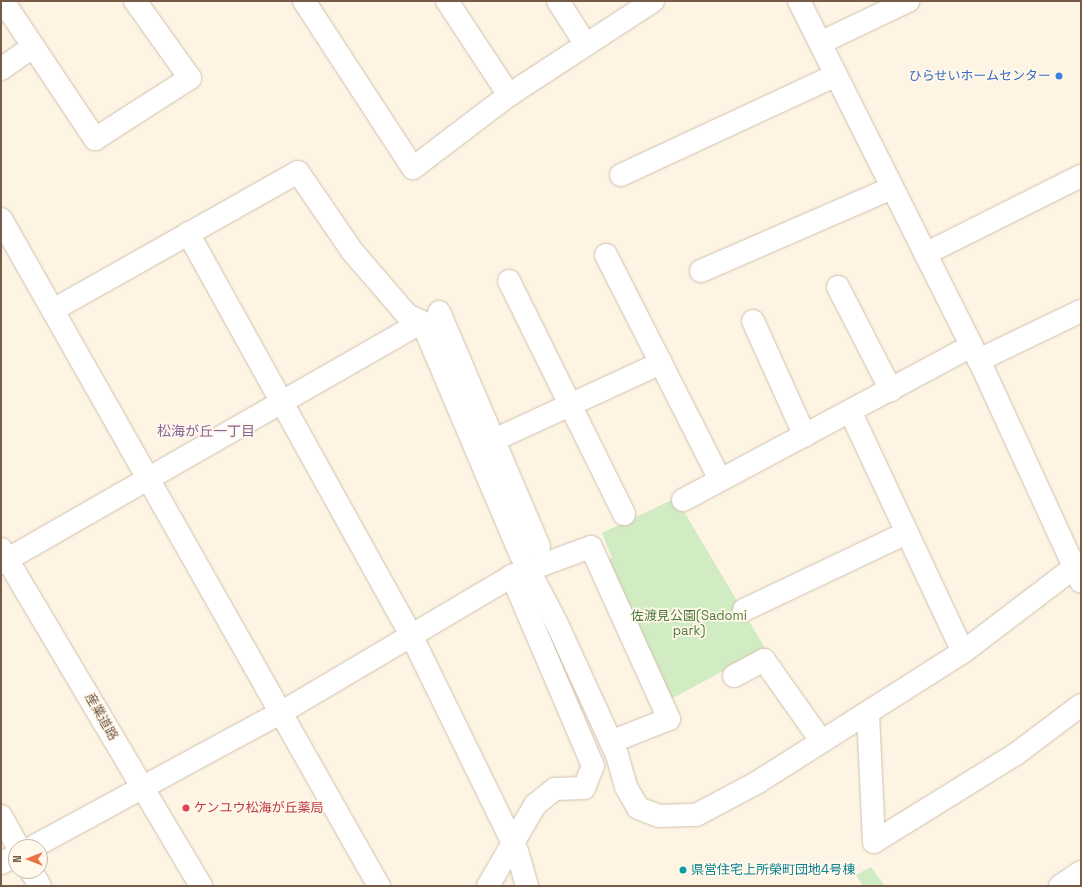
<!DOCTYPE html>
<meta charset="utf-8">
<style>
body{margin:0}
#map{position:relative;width:1082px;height:887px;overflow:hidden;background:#fdf4e4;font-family:"Space Grotesk","Noto Sans JP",sans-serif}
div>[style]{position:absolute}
.green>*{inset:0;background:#d1ebc2}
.roads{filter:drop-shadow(0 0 1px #d1bfad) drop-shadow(0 0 1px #d1bfad)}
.minor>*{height:22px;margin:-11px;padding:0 11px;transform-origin:11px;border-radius:11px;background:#fff}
.dots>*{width:11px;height:11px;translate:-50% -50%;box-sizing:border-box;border:2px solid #fff8eb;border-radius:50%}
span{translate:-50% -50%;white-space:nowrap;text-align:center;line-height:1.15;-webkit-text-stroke:3.5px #fff8eb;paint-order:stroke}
.shop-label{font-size:13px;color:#366cbe}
.right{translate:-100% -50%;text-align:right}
.park-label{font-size:13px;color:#4f7c41}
.street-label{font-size:13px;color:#765b49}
.health-label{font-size:13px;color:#be3a42}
.left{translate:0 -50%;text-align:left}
.culture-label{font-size:13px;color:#0d838f}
.neighbourhood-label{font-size:14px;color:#8a649a}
.frame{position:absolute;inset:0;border:2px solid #765b49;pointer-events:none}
.north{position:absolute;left:8px;top:839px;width:40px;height:40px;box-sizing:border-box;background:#fff8eb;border:1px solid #c8b9aa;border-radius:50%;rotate:270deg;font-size:11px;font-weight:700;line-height:16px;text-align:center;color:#765b49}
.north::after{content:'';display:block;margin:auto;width:14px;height:18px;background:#ea7346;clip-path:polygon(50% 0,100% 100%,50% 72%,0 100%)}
</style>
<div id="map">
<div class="green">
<div style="clip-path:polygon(676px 498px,765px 648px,666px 702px,602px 563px,612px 558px,602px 533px)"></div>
<div style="clip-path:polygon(871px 867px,885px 886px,863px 886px,856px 875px)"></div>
</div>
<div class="roads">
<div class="minor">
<div style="left:3px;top:1px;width:166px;rotate:56.3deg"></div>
<div style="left:95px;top:139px;width:113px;rotate:-32.7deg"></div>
<div style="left:190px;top:78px;width:95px;rotate:-125.5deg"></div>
<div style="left:304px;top:1px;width:199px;rotate:56.9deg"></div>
<div style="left:413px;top:168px;width:121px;rotate:-37.2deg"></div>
<div style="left:509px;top:95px;width:172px;rotate:-33.1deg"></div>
<div style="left:447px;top:1px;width:113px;rotate:56.6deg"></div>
<div style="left:558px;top:1px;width:52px;rotate:57.5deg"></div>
<div style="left:799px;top:1px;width:402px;rotate:63.4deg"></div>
<div style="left:979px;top:360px;width:244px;rotate:65.3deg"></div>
<div style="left:820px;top:43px;width:98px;rotate:-25.5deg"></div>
<div style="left:1px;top:69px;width:38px;rotate:-35deg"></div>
<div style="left:621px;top:175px;width:237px;rotate:-24.9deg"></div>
<div style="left:1px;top:219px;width:767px;rotate:60.46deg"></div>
<div style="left:188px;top:233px;width:457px;rotate:61deg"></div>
<div style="left:410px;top:633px;width:243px;rotate:63.9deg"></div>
<div style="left:517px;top:851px;width:36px;rotate:74deg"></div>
<div style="left:925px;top:254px;width:174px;rotate:-26.6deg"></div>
<div style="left:606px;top:255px;width:252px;rotate:63.1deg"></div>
<div style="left:701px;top:271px;width:208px;rotate:-23.5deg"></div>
<div style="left:509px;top:281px;width:260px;rotate:63.7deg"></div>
<div style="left:838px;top:287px;width:116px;rotate:62.8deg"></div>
<div style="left:53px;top:310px;width:281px;rotate:-29.4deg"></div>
<div style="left:298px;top:172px;width:96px;rotate:55.6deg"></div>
<div style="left:352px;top:251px;width:84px;rotate:49.3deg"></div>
<div style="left:407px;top:315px;width:17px;rotate:25deg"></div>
<div style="left:422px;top:322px;width:253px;rotate:67deg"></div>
<div style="left:521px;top:555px;width:78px;rotate:62.4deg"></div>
<div style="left:557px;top:624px;width:144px;rotate:65.4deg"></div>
<div style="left:617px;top:755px;width:33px;rotate:74deg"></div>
<div style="left:626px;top:787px;width:24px;rotate:60deg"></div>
<div style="left:638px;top:808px;width:22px;rotate:21deg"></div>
<div style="left:659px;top:816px;width:37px;rotate:-2deg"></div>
<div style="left:696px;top:815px;width:70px;rotate:-28deg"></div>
<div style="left:758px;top:782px;width:243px;rotate:-32.4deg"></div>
<div style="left:963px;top:652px;width:148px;rotate:-37.3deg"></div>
<div style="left:439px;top:312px;width:255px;rotate:66.9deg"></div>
<div style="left:753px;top:321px;width:126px;rotate:65.7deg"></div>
<div style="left:979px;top:360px;width:113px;rotate:-25.7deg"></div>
<div style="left:851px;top:413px;width:264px;rotate:64.9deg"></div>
<div style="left:494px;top:440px;width:184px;rotate:-24.8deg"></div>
<div style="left:683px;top:500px;width:327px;rotate:-28.1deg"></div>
<div style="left:1px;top:549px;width:392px;rotate:59.3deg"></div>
<div style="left:1px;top:563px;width:485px;rotate:-29.8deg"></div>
<div style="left:744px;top:610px;width:179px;rotate:-25.4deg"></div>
<div style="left:734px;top:676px;width:34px;rotate:-28deg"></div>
<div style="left:764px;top:660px;width:100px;rotate:54.7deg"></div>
<div style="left:868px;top:714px;width:128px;rotate:87.3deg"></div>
<div style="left:874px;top:842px;width:167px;rotate:-31.8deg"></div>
<div style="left:1016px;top:754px;width:81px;rotate:-37deg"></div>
<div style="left:1px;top:816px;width:35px;rotate:61deg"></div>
<div style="left:33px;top:847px;width:283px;rotate:-28.5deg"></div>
<div style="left:282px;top:712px;width:267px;rotate:-30.6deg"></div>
<div style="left:512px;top:576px;width:84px;rotate:-20.2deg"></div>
<div style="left:591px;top:547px;width:189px;rotate:65.6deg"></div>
<div style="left:669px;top:719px;width:62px;rotate:158.4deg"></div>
<div style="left:1px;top:863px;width:17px;rotate:-25deg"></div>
<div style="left:31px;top:871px;width:17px;rotate:59deg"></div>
<div style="left:488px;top:886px;width:94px;rotate:-59.9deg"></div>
<div style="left:535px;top:805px;width:26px;rotate:-39deg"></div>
<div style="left:555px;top:789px;width:29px;rotate:-2deg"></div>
<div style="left:584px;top:788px;width:24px;rotate:-68deg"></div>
<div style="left:593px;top:766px;width:207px;rotate:-113.1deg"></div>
<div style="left:1060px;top:886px;width:25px;rotate:-34deg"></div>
</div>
</div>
<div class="dots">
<div style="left:1059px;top:76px;background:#3f7fe0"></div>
<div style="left:186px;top:808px;background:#e0444e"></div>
<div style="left:683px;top:870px;background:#0f9aa8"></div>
</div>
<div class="shop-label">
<span class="right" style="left:1051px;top:76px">ひらせいホームセンター</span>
</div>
<div class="park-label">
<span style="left:689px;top:624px">佐渡見公園(Sadomi<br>park)</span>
</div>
<div class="street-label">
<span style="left:101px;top:717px;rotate:60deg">産業道路</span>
</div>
<div class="health-label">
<span class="left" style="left:194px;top:808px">ケンユウ松海が丘薬局</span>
</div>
<div class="culture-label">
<span class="left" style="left:691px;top:870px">県営住宅上所榮町団地4号棟</span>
</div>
<div class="neighbourhood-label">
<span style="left:206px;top:431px">松海が丘一丁目</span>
</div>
<div class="frame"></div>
<div class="north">N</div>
</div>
